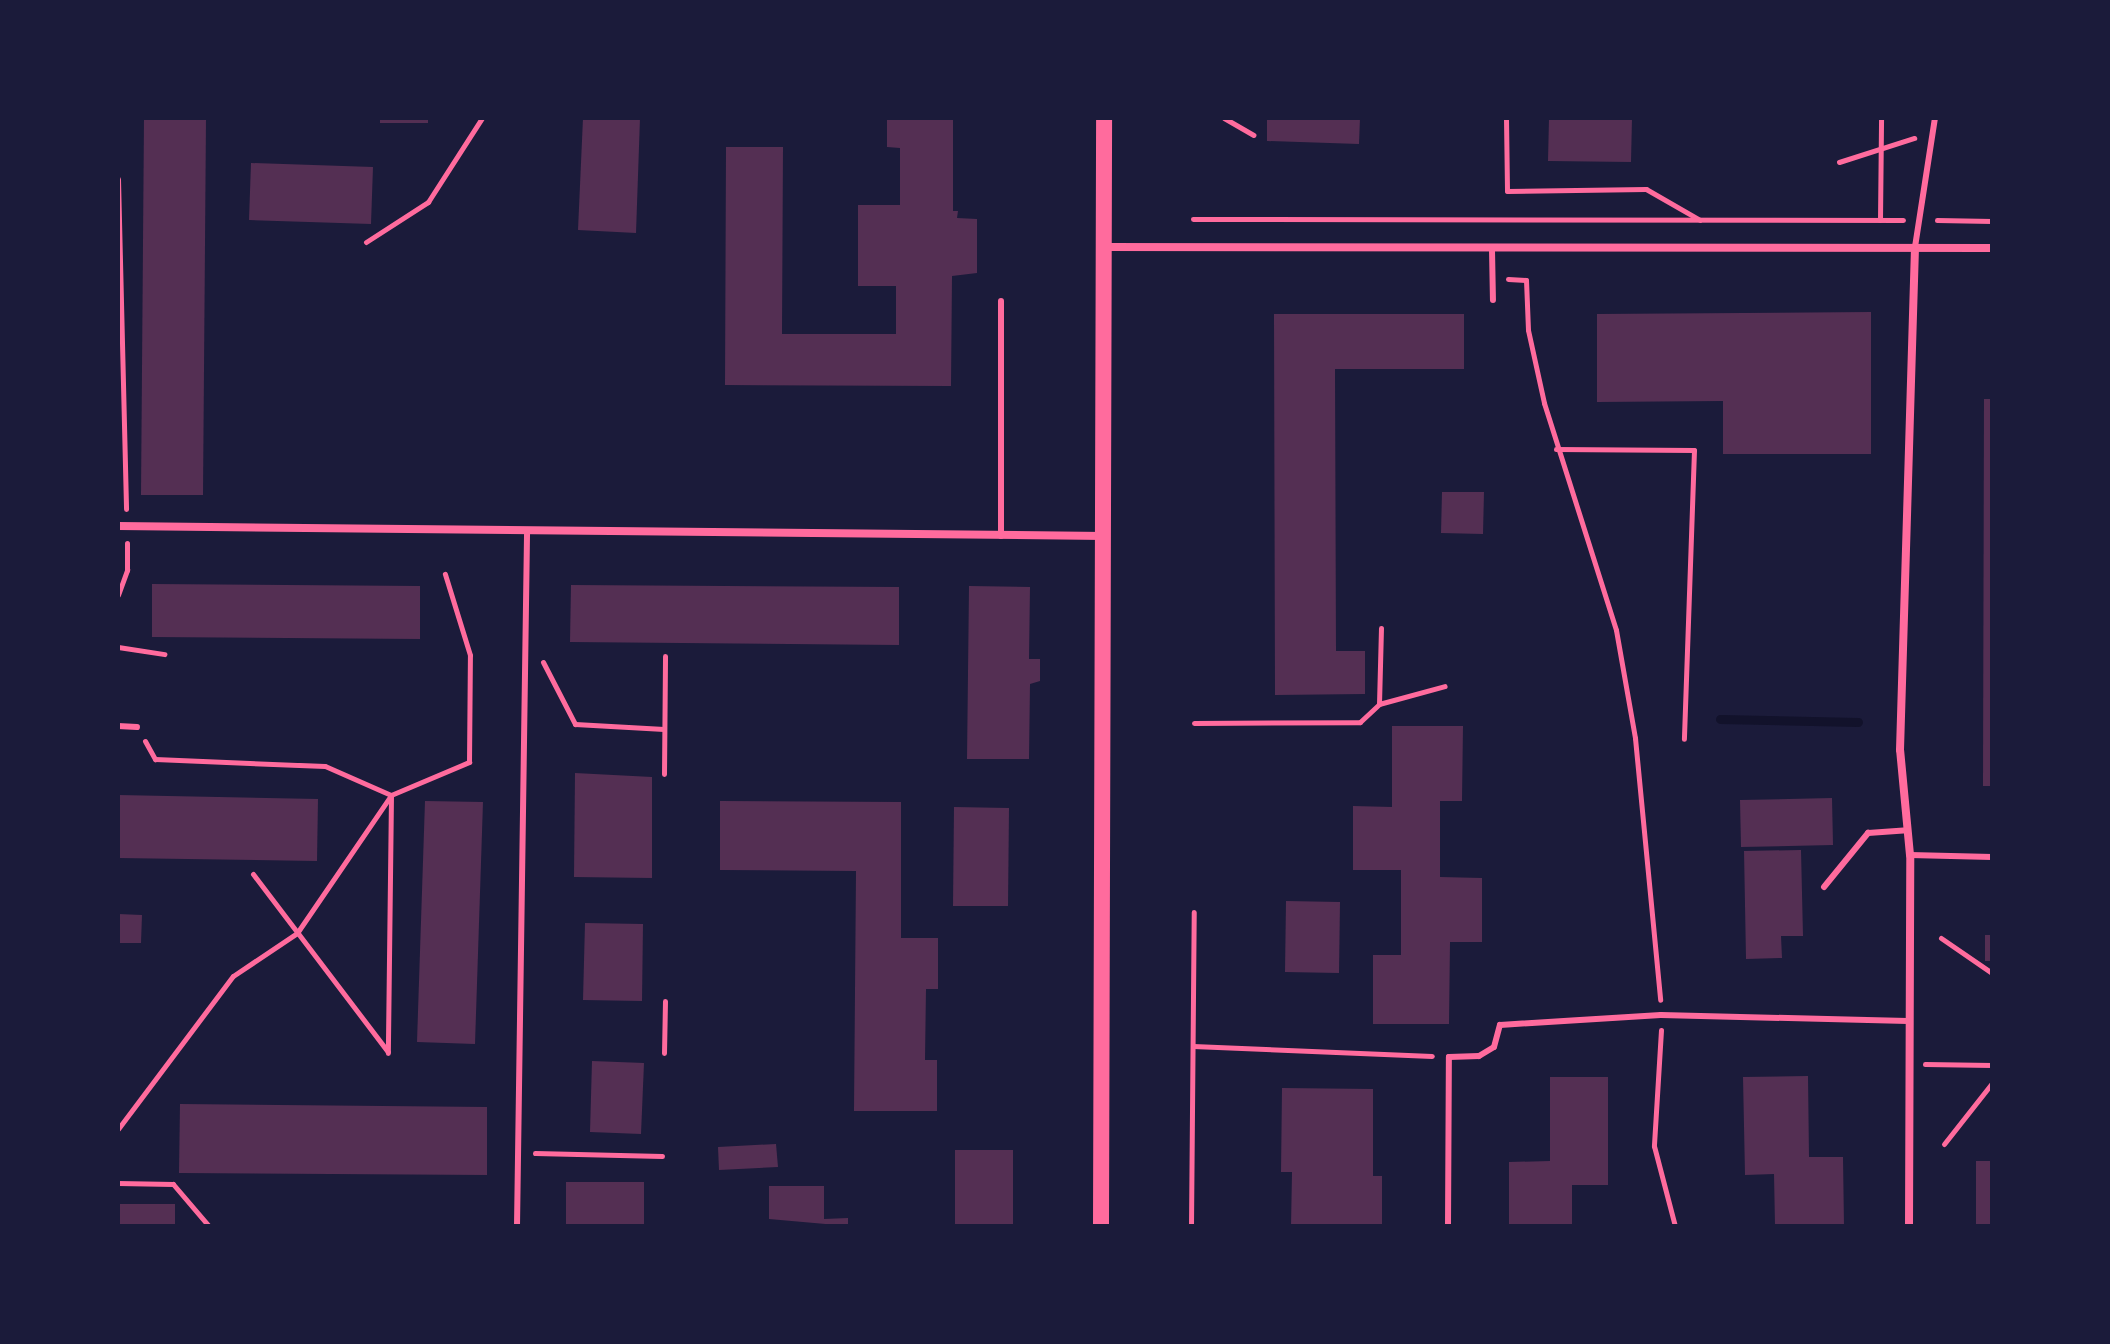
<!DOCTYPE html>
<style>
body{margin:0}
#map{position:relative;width:2110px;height:1344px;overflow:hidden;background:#1b1b3a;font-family:"Crimson Pro",serif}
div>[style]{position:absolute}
.stream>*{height:9px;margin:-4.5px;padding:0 4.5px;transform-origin:4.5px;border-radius:4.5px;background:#12122b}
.building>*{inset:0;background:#542f53}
.path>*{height:5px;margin:-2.5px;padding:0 2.5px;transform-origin:2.5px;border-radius:2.5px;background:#ff6b9d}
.service>*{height:6px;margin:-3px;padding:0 3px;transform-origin:3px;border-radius:3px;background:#ff6b9d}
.minor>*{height:8px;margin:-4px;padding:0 4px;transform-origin:4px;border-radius:4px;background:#ff6b9d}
.secondary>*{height:16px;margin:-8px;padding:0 8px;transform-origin:8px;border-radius:8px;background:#ff6b9d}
span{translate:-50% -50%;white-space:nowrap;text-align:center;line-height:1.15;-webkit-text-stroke:8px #1b1b3a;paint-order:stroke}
.frame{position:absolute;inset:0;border:120px solid #1b1b3a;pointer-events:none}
</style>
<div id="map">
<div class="stream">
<div style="left:1720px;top:719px;width:138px;rotate:1.2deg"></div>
</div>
<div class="building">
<div style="clip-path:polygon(144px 118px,206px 118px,203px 495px,141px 495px)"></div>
<div style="clip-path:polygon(380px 118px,428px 118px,428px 123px,380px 123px)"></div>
<div style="clip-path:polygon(583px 118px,640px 118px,636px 233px,578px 230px)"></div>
<div style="clip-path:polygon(887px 118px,953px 118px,953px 211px,958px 211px,957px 218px,977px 219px,977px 273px,952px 276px,951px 386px,725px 385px,726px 147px,783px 147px,782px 334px,896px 334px,896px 286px,858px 286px,858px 205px,900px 205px,900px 148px,887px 147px)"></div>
<div style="clip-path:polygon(1267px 118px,1360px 118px,1359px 144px,1267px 141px)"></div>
<div style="clip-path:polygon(1549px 118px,1632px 118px,1631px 162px,1548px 161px)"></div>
<div style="clip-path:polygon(251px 163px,373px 167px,371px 224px,249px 220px)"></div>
<div style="clip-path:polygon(1871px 312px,1871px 454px,1723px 454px,1723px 401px,1597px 402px,1597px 314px)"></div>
<div style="clip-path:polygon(1274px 314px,1464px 314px,1464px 369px,1335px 369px,1336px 651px,1365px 651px,1365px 694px,1275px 695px)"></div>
<div style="clip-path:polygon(1984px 399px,1992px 399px,1992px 786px,1983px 786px)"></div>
<div style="clip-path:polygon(1442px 492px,1484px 492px,1483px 534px,1441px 533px)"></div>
<div style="clip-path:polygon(152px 584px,420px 586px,420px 639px,152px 637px)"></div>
<div style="clip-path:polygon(571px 585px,899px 587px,899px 645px,570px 642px)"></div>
<div style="clip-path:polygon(969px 586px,1030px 587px,1029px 659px,1040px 659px,1040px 681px,1030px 684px,1029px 759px,967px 759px)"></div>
<div style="clip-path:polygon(1392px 726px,1463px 726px,1462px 801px,1440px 801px,1440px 877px,1482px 878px,1482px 942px,1450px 942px,1449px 1024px,1373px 1024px,1373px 955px,1401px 955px,1401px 870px,1353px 870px,1353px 806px,1392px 807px)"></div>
<div style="clip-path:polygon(575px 773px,652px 777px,652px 878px,574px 877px)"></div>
<div style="clip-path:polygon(118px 795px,318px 799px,317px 861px,118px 858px)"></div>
<div style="clip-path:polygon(1832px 798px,1833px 845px,1741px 847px,1740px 800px)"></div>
<div style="clip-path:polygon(425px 801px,483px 802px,475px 1044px,417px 1042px)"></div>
<div style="clip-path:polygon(720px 801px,901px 802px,901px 938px,938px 938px,938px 989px,926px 989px,925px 1060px,937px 1060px,937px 1111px,854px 1111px,856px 871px,720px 870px)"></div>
<div style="clip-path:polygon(954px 807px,1009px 808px,1008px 906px,953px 906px)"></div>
<div style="clip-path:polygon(1801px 850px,1803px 936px,1781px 936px,1782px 958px,1746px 959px,1744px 851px)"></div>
<div style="clip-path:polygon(1286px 901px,1340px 902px,1339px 973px,1285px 972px)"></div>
<div style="clip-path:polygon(118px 914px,142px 915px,141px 943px,118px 943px)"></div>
<div style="clip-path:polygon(585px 923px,643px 924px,642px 1001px,583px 1000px)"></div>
<div style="clip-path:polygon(1985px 935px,1992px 935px,1992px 961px,1985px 961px)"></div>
<div style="clip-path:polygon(592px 1061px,644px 1063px,641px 1134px,590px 1132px)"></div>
<div style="clip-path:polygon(1808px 1076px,1809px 1157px,1843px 1157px,1844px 1226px,1775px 1226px,1774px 1174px,1745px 1175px,1743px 1077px)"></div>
<div style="clip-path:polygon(1550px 1077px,1608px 1077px,1608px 1185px,1572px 1185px,1572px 1226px,1509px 1226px,1509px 1162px,1550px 1161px)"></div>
<div style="clip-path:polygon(1282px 1088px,1373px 1089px,1373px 1176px,1382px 1176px,1382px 1226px,1291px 1226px,1292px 1172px,1281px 1172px)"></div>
<div style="clip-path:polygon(180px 1104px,487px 1107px,487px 1175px,179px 1173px)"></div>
<div style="clip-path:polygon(776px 1144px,778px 1167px,719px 1170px,718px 1147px)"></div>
<div style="clip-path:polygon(955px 1150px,1013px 1150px,1013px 1226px,955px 1226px)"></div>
<div style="clip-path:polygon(1976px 1161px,1992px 1161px,1992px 1226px,1976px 1226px)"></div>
<div style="clip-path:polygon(566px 1182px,644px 1182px,644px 1226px,566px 1226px)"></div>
<div style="clip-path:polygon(769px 1186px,824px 1186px,824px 1219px,848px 1218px,848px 1226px,769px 1219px)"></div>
<div style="clip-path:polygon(118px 1204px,175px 1204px,175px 1226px,118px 1226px)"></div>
</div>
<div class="path">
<div style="left:1224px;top:118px;width:34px;rotate:30deg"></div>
<div style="left:1506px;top:118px;width:73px;rotate:89.2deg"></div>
<div style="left:1507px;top:191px;width:139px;rotate:-0.8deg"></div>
<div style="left:1646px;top:189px;width:62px;rotate:29.9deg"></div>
<div style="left:1839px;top:162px;width:79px;rotate:-17.7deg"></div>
<div style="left:118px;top:179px;width:330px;rotate:88.6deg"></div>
<div style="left:1193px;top:219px;width:710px;rotate:0.08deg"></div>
<div style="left:1880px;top:220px;width:102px;rotate:-89.4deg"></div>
<div style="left:1937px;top:220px;width:55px;rotate:1deg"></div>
<div style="left:366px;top:242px;width:74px;rotate:-32.8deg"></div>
<div style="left:428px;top:202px;width:100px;rotate:-57.3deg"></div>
<div style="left:1508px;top:279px;width:18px;rotate:3deg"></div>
<div style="left:1526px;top:280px;width:50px;rotate:87.7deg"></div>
<div style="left:1528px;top:330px;width:75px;rotate:77.6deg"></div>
<div style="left:1544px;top:403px;width:238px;rotate:72.4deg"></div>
<div style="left:1616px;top:630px;width:110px;rotate:80deg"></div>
<div style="left:1635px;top:738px;width:263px;rotate:84.5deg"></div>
<div style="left:1556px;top:449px;width:138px;rotate:0.4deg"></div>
<div style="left:1694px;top:450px;width:289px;rotate:92deg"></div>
<div style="left:118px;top:595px;width:27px;rotate:-70deg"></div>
<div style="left:127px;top:570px;width:27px;rotate:-90deg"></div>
<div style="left:118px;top:647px;width:47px;rotate:8.7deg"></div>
<div style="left:543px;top:662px;width:70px;rotate:62.7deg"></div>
<div style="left:575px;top:724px;width:89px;rotate:3.2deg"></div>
<div style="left:1379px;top:704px;width:76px;rotate:-88.5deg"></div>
<div style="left:1194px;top:723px;width:166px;rotate:-0.3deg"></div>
<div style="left:1360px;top:722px;width:26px;rotate:-43deg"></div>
<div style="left:1379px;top:704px;width:68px;rotate:-15.3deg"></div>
<div style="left:145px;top:741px;width:21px;rotate:61deg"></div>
<div style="left:155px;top:759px;width:170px;rotate:2.4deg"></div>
<div style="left:325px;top:766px;width:72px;rotate:23.7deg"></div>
<div style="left:391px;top:795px;width:258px;rotate:90.7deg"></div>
<div style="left:664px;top:774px;width:118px;rotate:-89.5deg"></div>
<div style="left:253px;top:874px;width:223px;rotate:52.8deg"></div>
<div style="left:1941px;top:938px;width:62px;rotate:34.5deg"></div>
<div style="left:1661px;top:1030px;width:116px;rotate:93.5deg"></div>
<div style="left:1654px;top:1146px;width:83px;rotate:75.3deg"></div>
<div style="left:1193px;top:1046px;width:239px;rotate:2.4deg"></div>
<div style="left:664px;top:1053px;width:52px;rotate:-88.9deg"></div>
<div style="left:1925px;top:1064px;width:67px;rotate:0.9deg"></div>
<div style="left:118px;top:1129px;width:191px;rotate:-53.1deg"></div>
<div style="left:233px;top:976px;width:77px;rotate:-33.9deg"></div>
<div style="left:297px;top:933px;width:167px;rotate:-55.7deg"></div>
<div style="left:391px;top:795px;width:85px;rotate:-22.9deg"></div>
<div style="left:469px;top:762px;width:107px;rotate:-89.5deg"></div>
<div style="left:470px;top:655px;width:85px;rotate:-107.2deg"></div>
<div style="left:1944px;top:1144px;width:78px;rotate:-51.8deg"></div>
<div style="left:535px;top:1153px;width:127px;rotate:1.4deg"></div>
<div style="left:118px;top:1183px;width:55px;rotate:1deg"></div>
<div style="left:173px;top:1184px;width:54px;rotate:49.5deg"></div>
<div style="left:1191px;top:1226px;width:314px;rotate:-89.5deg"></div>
</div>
<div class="service">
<div style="left:1915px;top:247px;width:131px;rotate:-81.2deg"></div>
<div style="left:1492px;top:250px;width:50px;rotate:88.9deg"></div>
<div style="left:1001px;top:536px;width:235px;rotate:-90deg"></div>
<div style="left:118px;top:726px;width:19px;rotate:3deg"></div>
<div style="left:1910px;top:855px;width:82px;rotate:1.4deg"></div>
<div style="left:1824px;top:887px;width:70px;rotate:-50.8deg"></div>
<div style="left:1868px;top:833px;width:39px;rotate:-4deg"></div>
<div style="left:517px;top:1226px;width:692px;rotate:-89.17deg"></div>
<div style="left:1448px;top:1226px;width:169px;rotate:-89.7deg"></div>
<div style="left:1449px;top:1057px;width:30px;rotate:-2deg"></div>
<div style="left:1479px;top:1056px;width:17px;rotate:-31deg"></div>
<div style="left:1494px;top:1047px;width:23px;rotate:-75deg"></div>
<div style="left:1500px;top:1025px;width:161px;rotate:-3.6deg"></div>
<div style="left:1661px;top:1015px;width:247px;rotate:1.4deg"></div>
</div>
<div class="minor">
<div style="left:1102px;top:247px;width:890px;rotate:0.06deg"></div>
<div style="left:118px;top:526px;width:987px;rotate:0.58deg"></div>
<div style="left:1909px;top:1226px;width:371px;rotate:-89.8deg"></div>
<div style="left:1910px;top:855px;width:105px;rotate:-95.4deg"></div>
<div style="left:1900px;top:750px;width:503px;rotate:-88.29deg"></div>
</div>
<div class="secondary">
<div style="left:1101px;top:1226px;width:1108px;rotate:-89.84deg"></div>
</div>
<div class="frame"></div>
</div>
